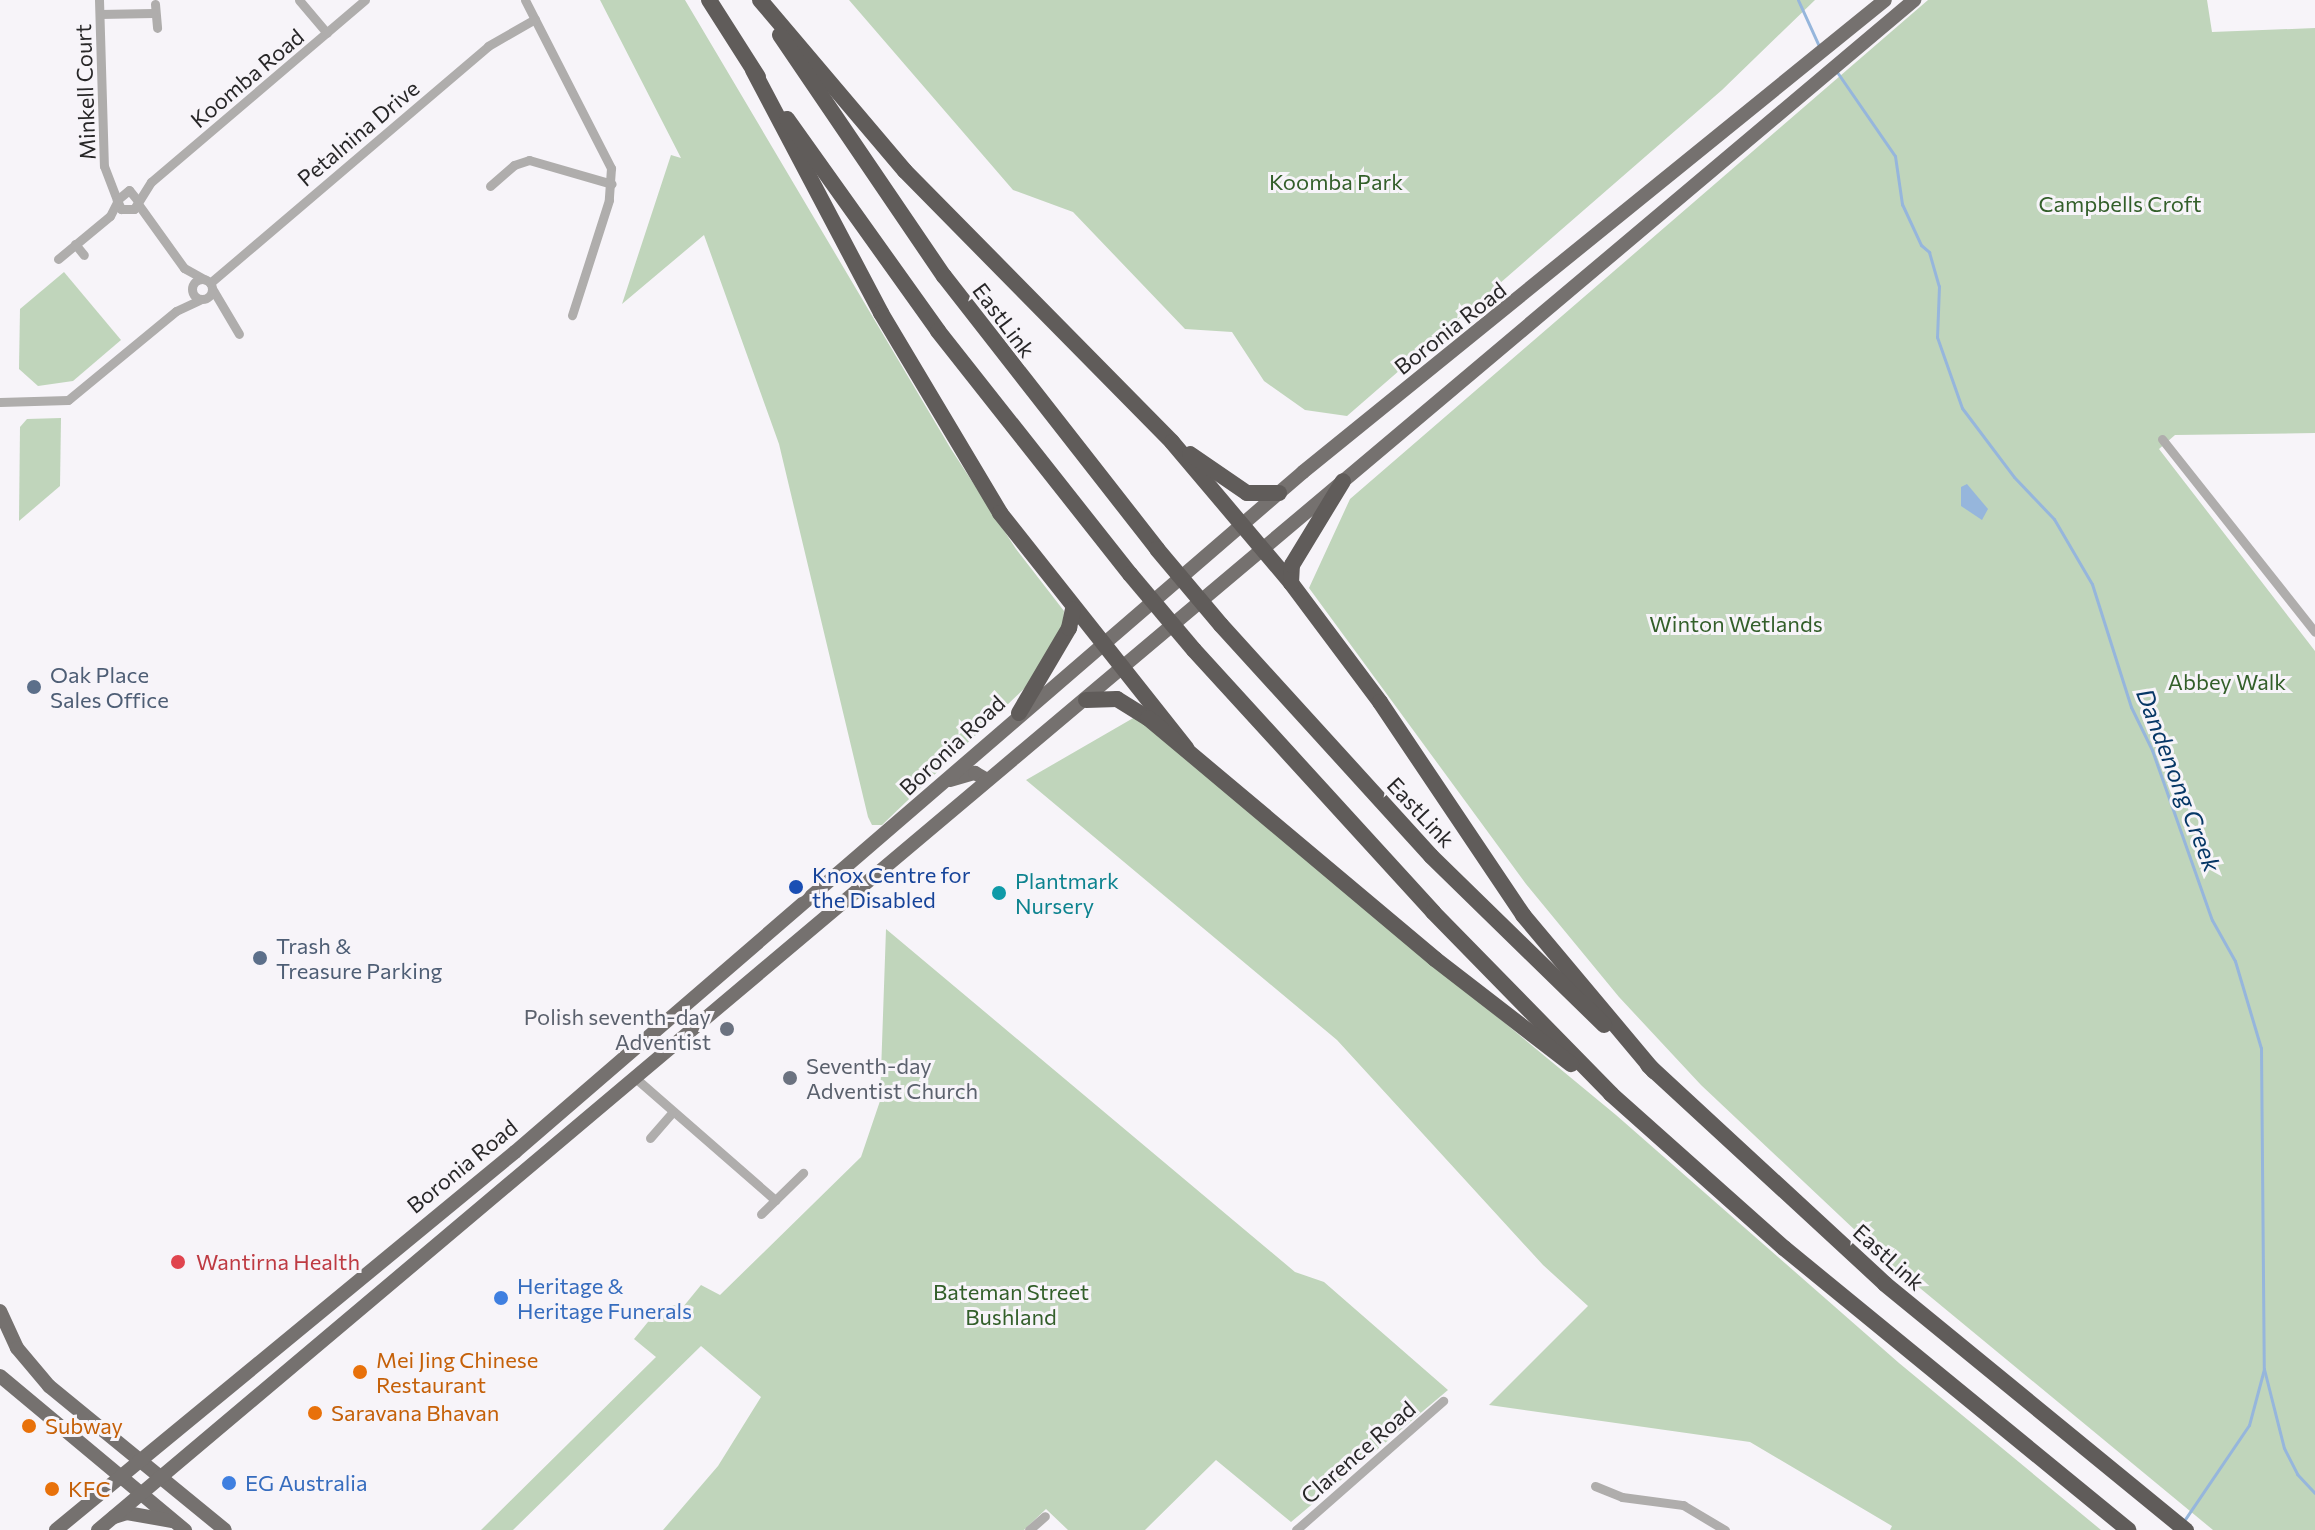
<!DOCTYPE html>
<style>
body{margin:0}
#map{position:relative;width:2315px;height:1530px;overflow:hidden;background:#f7f4f9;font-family:Commissioner,sans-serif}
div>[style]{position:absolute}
.green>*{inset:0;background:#c0d5bb}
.water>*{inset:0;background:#96b6dc}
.stream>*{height:3px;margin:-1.5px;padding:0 1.5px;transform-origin:1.5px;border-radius:1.5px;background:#96b6dc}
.street>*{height:9px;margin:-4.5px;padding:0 4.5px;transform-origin:4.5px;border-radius:4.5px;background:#afadac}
.street>.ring{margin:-4.5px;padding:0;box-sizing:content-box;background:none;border:9px solid #afadac;border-radius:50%}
.primary>*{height:14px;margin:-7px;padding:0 7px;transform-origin:7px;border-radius:7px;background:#75716f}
.highway>*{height:16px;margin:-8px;padding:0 8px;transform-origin:8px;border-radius:8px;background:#605c5a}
.highway-bridge>*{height:16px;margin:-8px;padding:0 8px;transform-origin:8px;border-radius:8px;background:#605c5a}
.dots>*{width:22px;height:22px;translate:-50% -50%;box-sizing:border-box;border:4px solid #f7f4f9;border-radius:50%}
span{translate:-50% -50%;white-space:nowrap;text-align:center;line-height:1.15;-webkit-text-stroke:6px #f7f4f9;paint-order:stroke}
.street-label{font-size:22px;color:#282728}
.park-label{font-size:22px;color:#335f2a}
.service-label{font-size:22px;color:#4e5e75}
.left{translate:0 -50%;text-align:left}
.transit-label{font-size:22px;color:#164399}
.culture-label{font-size:22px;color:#0d838f}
.worship-label{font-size:22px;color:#5b616d}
.right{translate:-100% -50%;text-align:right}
.health-label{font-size:22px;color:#be3a42}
.shop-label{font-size:22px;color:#366cbe}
.food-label{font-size:22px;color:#c56008}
.water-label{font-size:24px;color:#063766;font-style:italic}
</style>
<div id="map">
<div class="green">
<div style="clip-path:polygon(600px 0,685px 0,951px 449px,1016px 549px,1064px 611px,1063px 625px,1029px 684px,882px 825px,872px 825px,868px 817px,779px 444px,704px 235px,622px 304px,671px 155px,681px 158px)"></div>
<div style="clip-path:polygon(849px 0,1815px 0,1722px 90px,1347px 416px,1305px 410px,1264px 381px,1232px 332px,1185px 329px,1073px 212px,1013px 190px)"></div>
<div style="clip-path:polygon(1928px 0,2207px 0,2212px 32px,2315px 28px,2315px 433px,2175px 435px,2159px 449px,2315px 651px,2315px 1530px,2213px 1530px,1892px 1265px,1701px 1085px,1619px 997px,1526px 884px,1309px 588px,1350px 499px)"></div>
<div style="clip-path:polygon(64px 272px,121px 340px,73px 381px,38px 386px,19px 369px,20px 309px)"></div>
<div style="clip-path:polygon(61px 418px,60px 486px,19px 521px,20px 427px,27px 419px)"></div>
<div style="clip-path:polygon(1135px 717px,1616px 1115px,1899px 1363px,2101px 1530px,1890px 1530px,1892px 1526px,1750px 1442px,1489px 1405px,1588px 1306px,1543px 1265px,1337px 1040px,1026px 780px)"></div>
<div style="clip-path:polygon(886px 929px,1295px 1272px,1324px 1282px,1448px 1390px,1291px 1522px,1216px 1460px,1145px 1530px,1068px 1530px,1046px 1509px,1024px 1530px,663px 1530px,718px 1466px,761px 1397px,701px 1346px,513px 1530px,481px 1530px,656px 1357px,634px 1339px,652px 1317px,658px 1322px,673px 1305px,683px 1307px,701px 1285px,720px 1295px,861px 1157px,880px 1101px)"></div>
</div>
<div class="water">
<div style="clip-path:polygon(1967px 484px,1988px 509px,1982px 520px,1961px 506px,1961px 487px)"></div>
</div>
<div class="stream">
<div style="left:1798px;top:0;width:51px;rotate:65.5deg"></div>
<div style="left:1837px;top:72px;width:102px;rotate:55.4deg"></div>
<div style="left:1895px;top:156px;width:49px;rotate:81.7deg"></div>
<div style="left:1902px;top:204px;width:45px;rotate:65.1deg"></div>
<div style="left:1921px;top:245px;width:11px;rotate:41deg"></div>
<div style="left:1929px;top:252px;width:35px;rotate:74deg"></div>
<div style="left:1939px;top:286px;width:51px;rotate:92.2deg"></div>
<div style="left:1937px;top:337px;width:75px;rotate:70.6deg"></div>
<div style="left:1962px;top:408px;width:86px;rotate:53deg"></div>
<div style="left:2014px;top:477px;width:58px;rotate:46.4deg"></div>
<div style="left:2054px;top:519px;width:75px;rotate:59.7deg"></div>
<div style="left:2092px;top:584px;width:129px;rotate:72.4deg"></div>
<div style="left:2131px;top:707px;width:48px;rotate:64deg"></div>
<div style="left:2152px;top:750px;width:180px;rotate:70.6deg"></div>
<div style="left:2212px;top:920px;width:47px;rotate:60.7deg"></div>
<div style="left:2235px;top:961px;width:91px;rotate:73.4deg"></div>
<div style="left:2261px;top:1048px;width:321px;rotate:89.5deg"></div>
<div style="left:2264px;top:1369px;width:58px;rotate:105deg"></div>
<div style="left:2249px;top:1425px;width:114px;rotate:124.2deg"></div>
<div style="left:2264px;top:1369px;width:81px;rotate:75.8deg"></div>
<div style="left:2284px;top:1448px;width:29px;rotate:63deg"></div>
<div style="left:2297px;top:1474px;width:26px;rotate:47deg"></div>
</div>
<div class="street">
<div style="left:99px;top:0;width:166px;rotate:88.3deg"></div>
<div style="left:104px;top:166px;width:36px;rotate:69deg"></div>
<div style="left:299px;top:0;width:43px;rotate:49.7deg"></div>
<div style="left:525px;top:0;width:189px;rotate:62.9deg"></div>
<div style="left:611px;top:168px;width:32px;rotate:94deg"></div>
<div style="left:609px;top:200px;width:121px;rotate:107.8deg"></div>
<div style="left:155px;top:4px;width:24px;rotate:85deg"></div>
<div style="left:100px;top:14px;width:53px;rotate:-1.1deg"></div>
<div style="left:490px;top:186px;width:32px;rotate:-41deg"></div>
<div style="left:514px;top:165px;width:16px;rotate:-18deg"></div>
<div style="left:529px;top:160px;width:86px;rotate:16.1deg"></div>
<div style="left:138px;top:201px;width:14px;rotate:-129deg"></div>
<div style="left:129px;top:190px;width:16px;rotate:140deg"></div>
<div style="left:117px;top:200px;width:10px;rotate:66deg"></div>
<div style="left:121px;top:209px;width:13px"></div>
<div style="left:134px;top:209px;width:32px;rotate:-58deg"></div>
<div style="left:151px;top:182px;width:281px;rotate:-40.4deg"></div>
<div style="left:138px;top:204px;width:79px;rotate:54.3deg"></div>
<div style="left:184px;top:268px;width:23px;rotate:29deg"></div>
<div style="left:75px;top:244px;width:14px;rotate:51deg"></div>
<div style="left:58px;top:259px;width:67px;rotate:-39.6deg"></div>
<div style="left:110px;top:216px;width:16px;rotate:-63deg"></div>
<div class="ring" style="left:192px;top:279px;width:11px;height:11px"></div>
<div style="left:210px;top:283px;width:365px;rotate:-40.4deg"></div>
<div style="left:488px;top:46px;width:54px;rotate:-29.9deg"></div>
<div style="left:213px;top:290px;width:51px;rotate:59.4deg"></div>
<div style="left:0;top:402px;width:68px;rotate:-1.7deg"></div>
<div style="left:68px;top:400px;width:140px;rotate:-39.5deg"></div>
<div style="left:176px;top:311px;width:26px;rotate:-25deg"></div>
<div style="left:2162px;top:439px;width:246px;rotate:51.6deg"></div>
<div style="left:633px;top:1076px;width:189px;rotate:41.1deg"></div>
<div style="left:650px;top:1138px;width:33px;rotate:-49deg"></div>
<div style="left:761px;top:1214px;width:59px;rotate:-44.3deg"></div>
<div style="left:1595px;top:1486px;width:29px;rotate:22deg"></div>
<div style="left:1622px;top:1497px;width:62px;rotate:7.5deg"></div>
<div style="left:1683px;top:1505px;width:49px;rotate:30.8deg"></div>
<div style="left:1029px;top:1530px;width:21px;rotate:-41deg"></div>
<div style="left:1296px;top:1530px;width:196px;rotate:-41.3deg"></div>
</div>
<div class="primary">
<div style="left:950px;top:780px;width:26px;rotate:-16deg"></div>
<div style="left:975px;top:773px;width:14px;rotate:30deg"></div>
<div style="left:0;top:1311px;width:41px;rotate:65.3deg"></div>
<div style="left:17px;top:1348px;width:50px;rotate:49.9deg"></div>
<div style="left:49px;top:1386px;width:227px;rotate:39.3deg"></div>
<div style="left:0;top:1376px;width:241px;rotate:39.8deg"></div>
<div style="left:114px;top:1517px;width:14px;rotate:-17deg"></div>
<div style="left:127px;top:1513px;width:46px;rotate:10.1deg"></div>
<div style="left:56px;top:1530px;width:595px;rotate:-39.47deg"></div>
<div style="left:515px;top:1152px;width:1041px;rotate:-40.79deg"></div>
<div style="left:1303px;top:472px;width:749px;rotate:-39.04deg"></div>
<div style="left:98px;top:1530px;width:2375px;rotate:-40.11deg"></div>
</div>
<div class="highway">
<div style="left:709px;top:0;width:91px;rotate:57.5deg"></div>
<div style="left:760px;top:0;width:224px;rotate:49.7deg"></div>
<div style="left:905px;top:171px;width:380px;rotate:45.4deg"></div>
<div style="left:1172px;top:442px;width:185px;rotate:49.8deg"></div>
<div style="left:1291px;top:583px;width:149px;rotate:53.2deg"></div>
<div style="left:1380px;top:702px;width:257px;rotate:56.1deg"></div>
<div style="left:1523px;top:915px;width:204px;rotate:50deg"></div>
<div style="left:780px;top:35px;width:292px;rotate:55.8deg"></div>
<div style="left:944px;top:276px;width:346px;rotate:52deg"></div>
<div style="left:753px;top:70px;width:275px;rotate:62.2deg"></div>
<div style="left:881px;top:313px;width:233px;rotate:59.2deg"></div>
<div style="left:1000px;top:513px;width:300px;rotate:51.6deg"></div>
<div style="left:787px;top:119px;width:260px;rotate:54.5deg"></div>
<div style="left:938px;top:331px;width:310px;rotate:51.7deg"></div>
<div style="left:1190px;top:454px;width:69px;rotate:34.4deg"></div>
<div style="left:1247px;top:493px;width:32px"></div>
<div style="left:1291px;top:583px;width:18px;rotate:-87deg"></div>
<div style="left:1292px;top:565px;width:98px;rotate:-58.7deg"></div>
<div style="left:1221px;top:625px;width:312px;rotate:47.7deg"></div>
<div style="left:1431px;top:856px;width:242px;rotate:44.3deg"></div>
<div style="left:1194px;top:650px;width:355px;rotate:47.6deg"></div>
<div style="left:1433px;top:912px;width:255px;rotate:45.6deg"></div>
<div style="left:1611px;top:1094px;width:232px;rotate:41.7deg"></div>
<div style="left:1784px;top:1248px;width:445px;rotate:39.3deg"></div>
<div style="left:1086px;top:700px;width:31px;rotate:-2deg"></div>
<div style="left:1117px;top:699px;width:36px;rotate:32deg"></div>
<div style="left:1148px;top:718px;width:375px;rotate:40deg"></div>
<div style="left:1435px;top:959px;width:172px;rotate:37.7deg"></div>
<div style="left:1019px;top:713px;width:99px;rotate:-59.5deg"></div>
<div style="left:1069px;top:628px;width:19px;rotate:-78deg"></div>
<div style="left:1648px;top:1065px;width:323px;rotate:42.7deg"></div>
<div style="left:1885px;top:1284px;width:389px;rotate:39.3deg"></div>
</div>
<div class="highway-bridge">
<div style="left:1157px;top:549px;width:99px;rotate:49.9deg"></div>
<div style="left:1130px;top:574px;width:99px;rotate:49.9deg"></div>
</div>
<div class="dots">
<div style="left:34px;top:687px;background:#5c6f8a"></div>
<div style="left:796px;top:887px;background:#1a4fb4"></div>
<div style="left:999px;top:893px;background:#0f9aa8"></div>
<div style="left:260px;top:958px;background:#5c6f8a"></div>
<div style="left:727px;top:1029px;background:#6b7280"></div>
<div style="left:790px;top:1078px;background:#6b7280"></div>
<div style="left:178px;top:1262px;background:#e0444e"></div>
<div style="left:501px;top:1298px;background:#3f7fe0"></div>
<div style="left:360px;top:1372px;background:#e8710a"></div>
<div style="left:315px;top:1413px;background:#e8710a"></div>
<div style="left:29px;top:1426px;background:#e8710a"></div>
<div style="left:229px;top:1483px;background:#3f7fe0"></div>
<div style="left:52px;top:1489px;background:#e8710a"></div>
</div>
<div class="street-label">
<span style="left:247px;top:78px;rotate:-40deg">Koomba Road</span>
<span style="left:85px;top:92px;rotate:-92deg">Minkell Court</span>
<span style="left:358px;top:133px;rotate:-40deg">Petalnina Drive</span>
<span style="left:1004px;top:320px;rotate:53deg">EastLink</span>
<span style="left:1450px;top:328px;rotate:-38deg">Boronia Road</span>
<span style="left:952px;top:745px;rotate:-43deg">Boronia Road</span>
<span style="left:1421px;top:812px;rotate:47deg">EastLink</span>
<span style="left:462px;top:1166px;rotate:-39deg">Boronia Road</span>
<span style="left:1889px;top:1257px;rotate:42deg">EastLink</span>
<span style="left:1358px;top:1452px;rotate:-41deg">Clarence Road</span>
</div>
<div class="park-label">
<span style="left:1336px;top:182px">Koomba Park</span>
<span style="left:2120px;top:204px">Campbells Croft</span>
<span style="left:1736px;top:624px">Winton Wetlands</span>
<span style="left:2227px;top:682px">Abbey Walk</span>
<span style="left:1011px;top:1304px">Bateman Street<br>Bushland</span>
</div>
<div class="service-label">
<span class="left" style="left:50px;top:687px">Oak Place<br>Sales Office</span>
<span class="left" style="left:276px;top:958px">Trash &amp;<br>Treasure Parking</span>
</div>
<div class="transit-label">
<span class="left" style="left:812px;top:887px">Knox Centre for<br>the Disabled</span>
</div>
<div class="culture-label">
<span class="left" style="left:1015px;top:893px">Plantmark<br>Nursery</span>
</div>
<div class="worship-label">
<span class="right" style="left:711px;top:1029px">Polish seventh-day<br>Adventist</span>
<span class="left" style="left:806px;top:1078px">Seventh-day<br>Adventist Church</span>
</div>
<div class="health-label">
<span class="left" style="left:196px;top:1262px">Wantirna Health</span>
</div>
<div class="shop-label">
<span class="left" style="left:517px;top:1298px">Heritage &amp;<br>Heritage Funerals</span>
<span class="left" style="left:245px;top:1483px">EG Australia</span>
</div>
<div class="food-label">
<span class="left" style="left:376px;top:1372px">Mei Jing Chinese<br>Restaurant</span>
<span class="left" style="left:331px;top:1413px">Saravana Bhavan</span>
<span class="left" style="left:45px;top:1426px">Subway</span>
<span class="left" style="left:68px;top:1489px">KFC</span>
</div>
<div class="water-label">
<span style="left:2179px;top:780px;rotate:69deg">Dandenong Creek</span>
</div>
</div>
